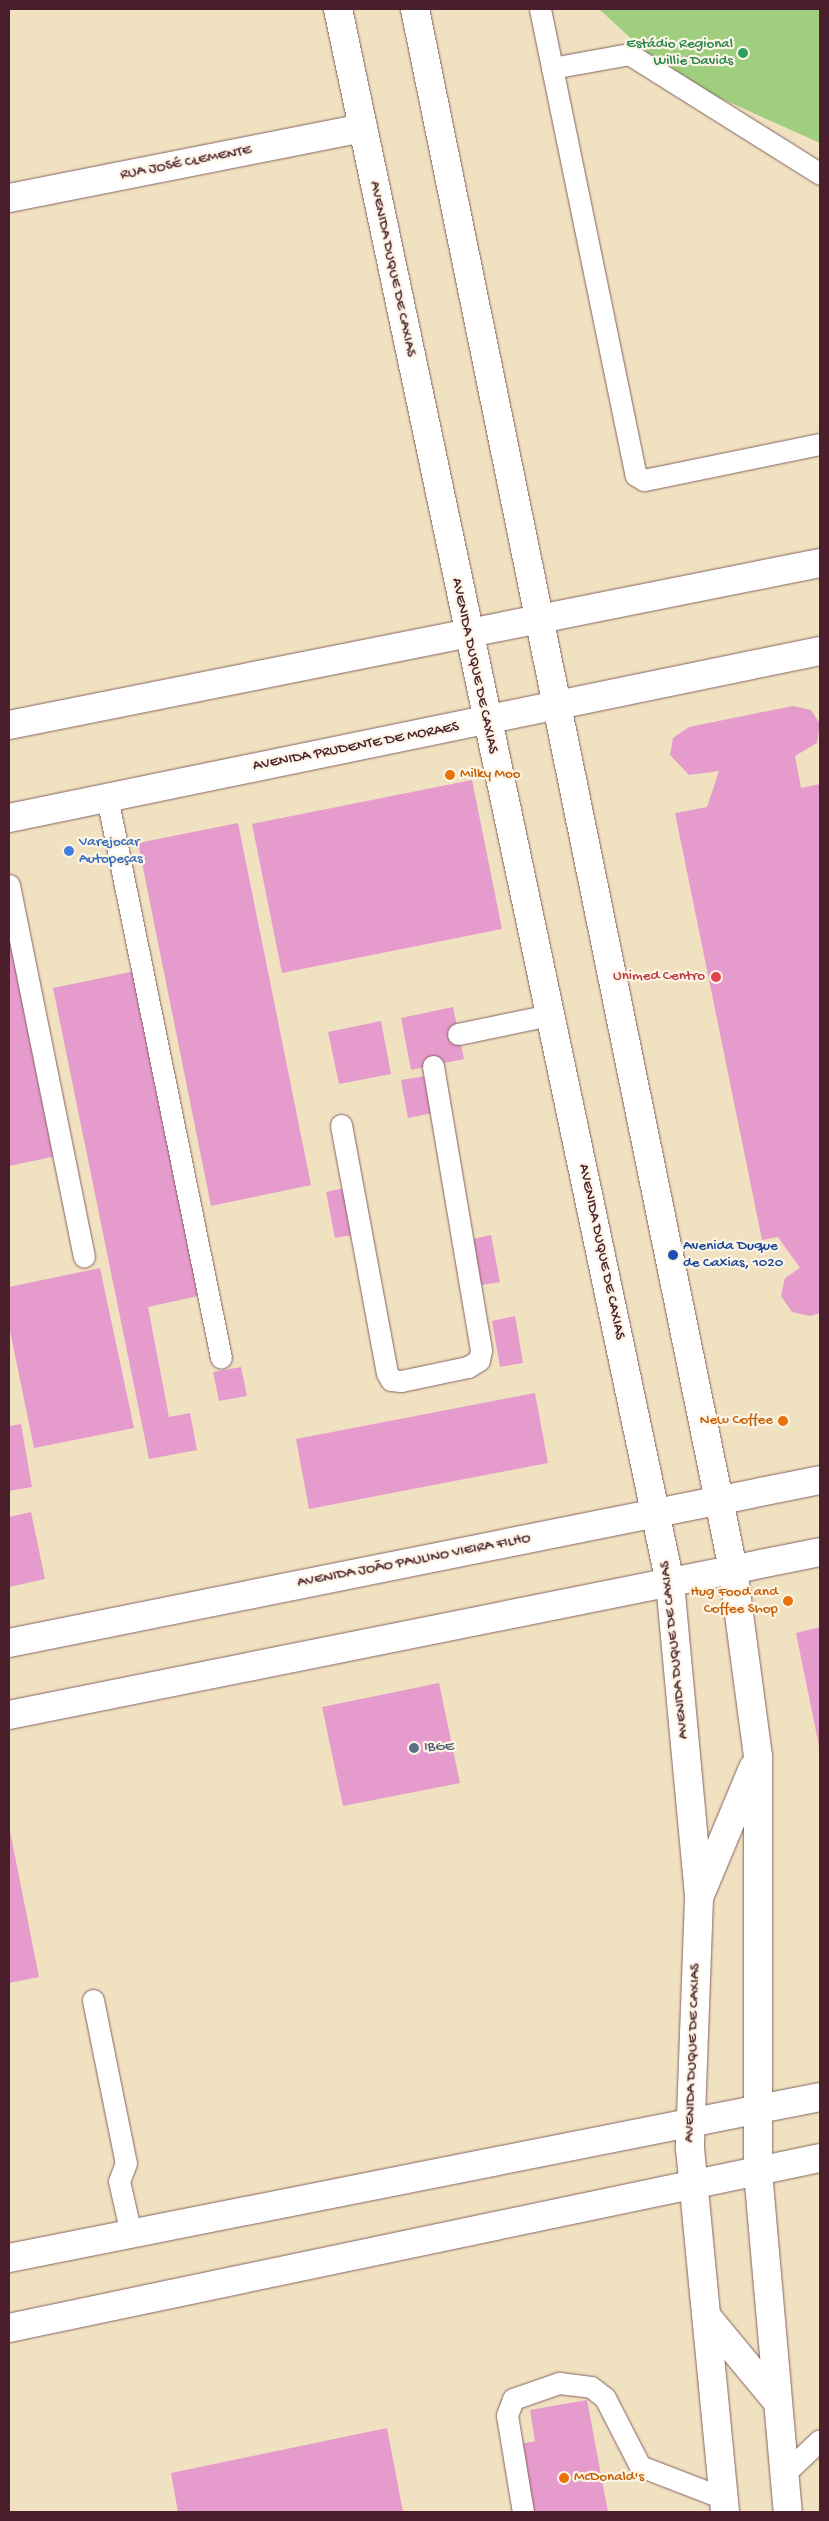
<!DOCTYPE html>
<meta charset="utf-8">
<style>
body{margin:0}
#map{position:relative;width:829px;height:2521px;overflow:hidden;background:#f0e1c1;font-family:"Gochi Hand",sans-serif}
div>[style]{position:absolute}
.green>*{inset:0;background:#9fcf7e}
.building>*{inset:0;background:#e69bcd}
.roads{filter:drop-shadow(0 0 1px #846360) drop-shadow(0 0 1px #846360)}
.service>*{height:21px;margin:-10.5px;padding:0 10.5px;transform-origin:10.5px;border-radius:10.5px;background:#fff}
.minor>*{height:28px;margin:-14px;padding:0 14px;transform-origin:14px;border-radius:14px;background:#fff}
.secondary>*{height:28px;margin:-14px;padding:0 14px;transform-origin:14px;border-radius:14px;background:#fff}
.dots>*{width:14px;height:14px;translate:-50% -50%;box-sizing:border-box;border:2px solid #fcf5e5;border-radius:50%}
span{translate:-50% -50%;white-space:nowrap;text-align:center;line-height:1.15;-webkit-text-stroke:4.5px #fcf5e5;paint-order:stroke}
.leisure-label{font-size:15px;color:#27864d}
.right{translate:-100% -50%;text-align:right}
.street-label{font-size:15px;color:#4a1f2b}
.food-label{font-size:15px;color:#c56008}
.left{translate:0 -50%;text-align:left}
.shop-label{font-size:15px;color:#366cbe}
.health-label{font-size:15px;color:#be3a42}
.transit-label{font-size:15px;color:#164399}
.service-label{font-size:15px;color:#4e5e75}
.frame{position:absolute;inset:0;border:10px solid #4a1f2b;pointer-events:none}
</style>
<div id="map">
<div class="green">
<div style="clip-path:polygon(599px 9px,820px 9px,820px 143px,673px 77px)"></div>
</div>
<div class="building">
<div style="clip-path:polygon(793px 706px,811px 710px,820px 724px,817px 743px,795px 756px,801px 788px,820px 784px,820px 1313px,810px 1316px,792px 1312px,781px 1296px,785px 1278px,800px 1268px,778px 1237px,762px 1240px,675px 813px,707px 807px,719px 771px,689px 775px,670px 755px,673px 738px,689px 727px)"></div>
<div style="clip-path:polygon(472px 780px,502px 929px,282px 973px,252px 824px)"></div>
<div style="clip-path:polygon(238px 823px,311px 1185px,211px 1206px,138px 843px)"></div>
<div style="clip-path:polygon(11px 942px,57px 1156px,9px 1166px,9px 943px)"></div>
<div style="clip-path:polygon(140px 970px,207px 1294px,148px 1307px,169px 1417px,190px 1413px,197px 1450px,149px 1459px,53px 988px)"></div>
<div style="clip-path:polygon(453px 1007px,464px 1059px,411px 1070px,401px 1018px)"></div>
<div style="clip-path:polygon(381px 1021px,391px 1074px,339px 1084px,328px 1032px)"></div>
<div style="clip-path:polygon(426px 1076px,433px 1113px,408px 1118px,401px 1080px)"></div>
<div style="clip-path:polygon(349px 1187px,358px 1234px,335px 1238px,326px 1192px)"></div>
<div style="clip-path:polygon(491px 1235px,500px 1282px,476px 1286px,468px 1240px)"></div>
<div style="clip-path:polygon(100px 1268px,134px 1428px,34px 1448px,9px 1326px,9px 1287px)"></div>
<div style="clip-path:polygon(515px 1316px,523px 1363px,500px 1367px,492px 1321px)"></div>
<div style="clip-path:polygon(241px 1367px,247px 1396px,219px 1401px,213px 1372px)"></div>
<div style="clip-path:polygon(535px 1393px,548px 1463px,309px 1509px,296px 1439px)"></div>
<div style="clip-path:polygon(21px 1424px,32px 1487px,9px 1491px,9px 1426px)"></div>
<div style="clip-path:polygon(31px 1512px,45px 1579px,9px 1587px,9px 1517px)"></div>
<div style="clip-path:polygon(820px 1627px,820px 1746px,819px 1746px,796px 1633px)"></div>
<div style="clip-path:polygon(439px 1683px,460px 1783px,343px 1806px,322px 1707px)"></div>
<div style="clip-path:polygon(9px 1826px,39px 1977px,9px 1983px)"></div>
<div style="clip-path:polygon(587px 2400px,608px 2512px,533px 2512px,521px 2444px,535px 2441px,530px 2410px)"></div>
<div style="clip-path:polygon(387px 2428px,403px 2512px,178px 2512px,171px 2473px)"></div>
</div>
<div class="roads">
<div class="service">
<div style="left:540px;top:9px;width:476px;rotate:78.4deg"></div>
<div style="left:636px;top:475px;width:9px;rotate:32deg"></div>
<div style="left:644px;top:480px;width:180px;rotate:-11.6deg"></div>
<div style="left:552px;top:68px;width:78px;rotate:-10.3deg"></div>
<div style="left:629px;top:54px;width:226px;rotate:32.1deg"></div>
<div style="left:107px;top:797px;width:572px;rotate:78.51deg"></div>
<div style="left:9px;top:885px;width:379px;rotate:78.6deg"></div>
<div style="left:458px;top:1034px;width:94px;rotate:-11.7deg"></div>
<div style="left:341px;top:1125px;width:252px;rotate:79.5deg"></div>
<div style="left:387px;top:1373px;width:8px;rotate:60deg"></div>
<div style="left:391px;top:1380px;width:10px;rotate:6deg"></div>
<div style="left:401px;top:1381px;width:68px;rotate:-11.8deg"></div>
<div style="left:468px;top:1367px;width:13px;rotate:-32deg"></div>
<div style="left:479px;top:1360px;width:10px;rotate:-79deg"></div>
<div style="left:481px;top:1350px;width:288px;rotate:-99.6deg"></div>
<div style="left:93px;top:2000px;width:166px;rotate:78.6deg"></div>
<div style="left:126px;top:2163px;width:19px;rotate:111deg"></div>
<div style="left:119px;top:2181px;width:54px;rotate:77.2deg"></div>
<div style="left:782px;top:2476px;width:52px;rotate:-43.5deg"></div>
<div style="left:523px;top:2512px;width:98px;rotate:-99.4deg"></div>
<div style="left:507px;top:2415px;width:17px;rotate:-69deg"></div>
<div style="left:513px;top:2399px;width:49px;rotate:-19.2deg"></div>
<div style="left:559px;top:2383px;width:32px;rotate:7deg"></div>
<div style="left:591px;top:2387px;width:18px;rotate:38deg"></div>
<div style="left:605px;top:2398px;width:76px;rotate:62.8deg"></div>
<div style="left:640px;top:2466px;width:89px;rotate:21.1deg"></div>
</div>
<div class="minor">
<div style="left:9px;top:198px;width:361px;rotate:-11.2deg"></div>
</div>
<div class="secondary">
<div style="left:338px;top:9px;width:1609px;rotate:78.09deg"></div>
<div style="left:670px;top:1583px;width:316px;rotate:84.7deg"></div>
<div style="left:699px;top:1898px;width:250px;rotate:92.1deg"></div>
<div style="left:690px;top:2148px;width:366px;rotate:84.5deg"></div>
<div style="left:415px;top:9px;width:1592px;rotate:78.48deg"></div>
<div style="left:733px;top:1569px;width:189px;rotate:82.4deg"></div>
<div style="left:758px;top:1756px;width:416px;rotate:90deg"></div>
<div style="left:758px;top:2172px;width:341px;rotate:85deg"></div>
<div style="left:9px;top:725px;width:827px;rotate:-11.3deg"></div>
<div style="left:9px;top:818px;width:828px;rotate:-11.64deg"></div>
<div style="left:9px;top:1643px;width:827px;rotate:-11.36deg"></div>
<div style="left:9px;top:1715px;width:827px;rotate:-11.36deg"></div>
<div style="left:700px;top:1895px;width:138px;rotate:-67.3deg"></div>
<div style="left:9px;top:2258px;width:827px;rotate:-11.23deg"></div>
<div style="left:707px;top:2317px;width:108px;rotate:50.3deg"></div>
<div style="left:9px;top:2328px;width:829px;rotate:-11.84deg"></div>
</div>
</div>
<div class="dots">
<div style="left:743px;top:53px;background:#2e9e5b"></div>
<div style="left:450px;top:775px;background:#e8710a"></div>
<div style="left:69px;top:851px;background:#3f7fe0"></div>
<div style="left:716px;top:977px;background:#e0444e"></div>
<div style="left:673px;top:1255px;background:#1a4fb4"></div>
<div style="left:783px;top:1421px;background:#e8710a"></div>
<div style="left:788px;top:1601px;background:#e8710a"></div>
<div style="left:414px;top:1748px;background:#5c6f8a"></div>
<div style="left:564px;top:2478px;background:#e8710a"></div>
</div>
<div class="leisure-label">
<span class="right" style="left:733px;top:53px">Estádio Regional<br>Willie Davids</span>
</div>
<div class="street-label">
<span style="left:186px;top:163px;rotate:-11deg">RUA JOSÉ CLEMENTE</span>
<span style="left:392px;top:269px;rotate:78deg">AVENIDA DUQUE DE CAXIAS</span>
<span style="left:474px;top:666px;rotate:78deg">AVENIDA DUQUE DE CAXIAS</span>
<span style="left:356px;top:747px;rotate:-11deg">AVENIDA PRUDENTE DE MORAES</span>
<span style="left:601px;top:1252px;rotate:78deg">AVENIDA DUQUE DE CAXIAS</span>
<span style="left:414px;top:1561px;rotate:-11deg">AVENIDA JOÃO PAULINO VIEIRA FILHO</span>
<span style="left:675px;top:1650px;rotate:-96deg">AVENIDA DUQUE DE CAXIAS</span>
<span style="left:693px;top:2053px;rotate:-88deg">AVENIDA DUQUE DE CAXIAS</span>
</div>
<div class="food-label">
<span class="left" style="left:460px;top:775px">Milky Moo</span>
<span class="right" style="left:773px;top:1421px">New Coffee</span>
<span class="right" style="left:778px;top:1601px">Hug Food and<br>Coffee Shop</span>
<span class="left" style="left:574px;top:2478px">McDonald's</span>
</div>
<div class="shop-label">
<span class="left" style="left:79px;top:851px">Varejocar<br>Autopeças</span>
</div>
<div class="health-label">
<span class="right" style="left:705px;top:977px">Unimed Centro</span>
</div>
<div class="transit-label">
<span class="left" style="left:683px;top:1255px">Avenida Duque<br>de Caxias, 1020</span>
</div>
<div class="service-label">
<span class="left" style="left:424px;top:1748px">IBGE</span>
</div>
<div class="frame"></div>
</div>
